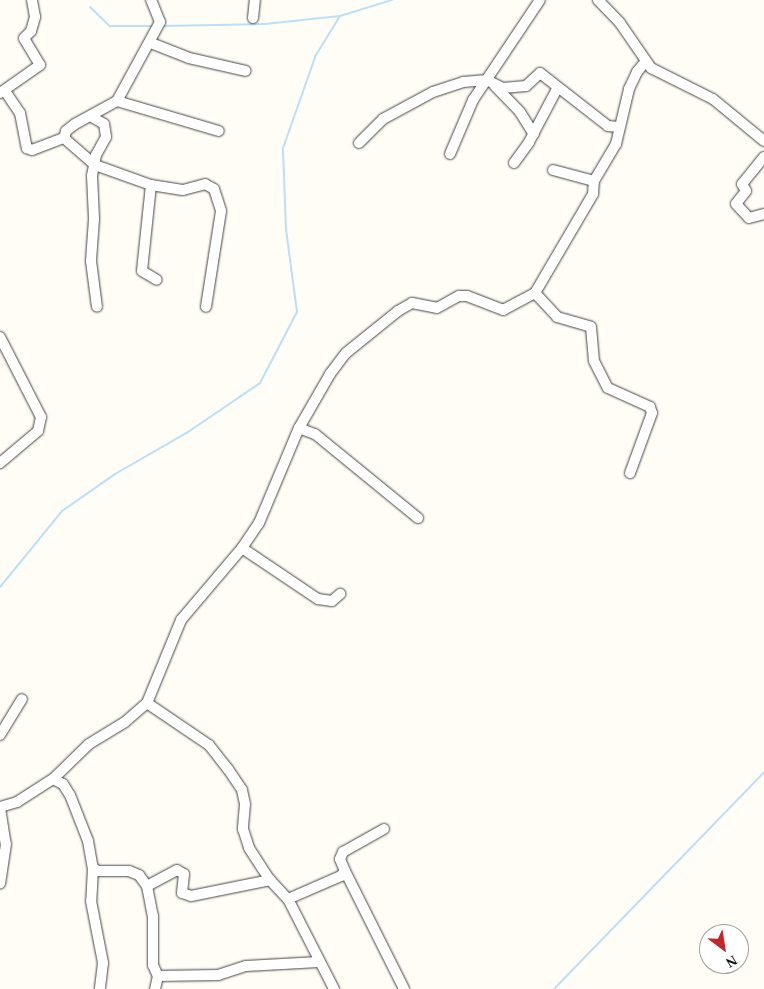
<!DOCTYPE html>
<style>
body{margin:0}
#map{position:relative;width:764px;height:989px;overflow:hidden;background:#fffdf5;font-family:Georgia,serif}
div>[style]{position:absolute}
.stream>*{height:2px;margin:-1px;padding:0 1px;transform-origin:1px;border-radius:1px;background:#b9e0f7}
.roads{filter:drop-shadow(0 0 1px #444) drop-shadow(0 0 1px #444)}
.minor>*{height:10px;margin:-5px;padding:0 5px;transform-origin:5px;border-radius:5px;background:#fff}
span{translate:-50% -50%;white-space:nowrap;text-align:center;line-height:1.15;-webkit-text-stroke:5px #fff;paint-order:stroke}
.north{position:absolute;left:699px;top:924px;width:50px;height:50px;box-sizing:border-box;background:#fff;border:1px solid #a0a0a0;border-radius:50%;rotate:149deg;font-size:14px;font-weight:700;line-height:20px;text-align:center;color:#111}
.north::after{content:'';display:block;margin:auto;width:18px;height:22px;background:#c4262e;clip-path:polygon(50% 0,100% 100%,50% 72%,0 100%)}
</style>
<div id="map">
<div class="stream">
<div style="left:90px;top:7px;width:28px;rotate:44deg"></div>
<div style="left:110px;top:26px;width:43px"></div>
<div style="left:162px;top:26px;width:103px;rotate:-1.1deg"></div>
<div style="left:265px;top:24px;width:75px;rotate:-6.1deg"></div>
<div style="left:0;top:587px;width:98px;rotate:-50.8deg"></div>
<div style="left:62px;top:511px;width:65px;rotate:-34.9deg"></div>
<div style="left:115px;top:474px;width:84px;rotate:-29.9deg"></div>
<div style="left:188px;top:432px;width:87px;rotate:-34.2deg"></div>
<div style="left:260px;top:383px;width:80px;rotate:-62.5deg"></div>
<div style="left:297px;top:312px;width:83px;rotate:-97.6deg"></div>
<div style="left:286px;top:230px;width:82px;rotate:-92.1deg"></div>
<div style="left:283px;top:148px;width:99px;rotate:-70.5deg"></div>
<div style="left:316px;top:55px;width:46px;rotate:-58.4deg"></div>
<div style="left:340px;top:16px;width:54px;rotate:-17.1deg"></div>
<div style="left:554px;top:989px;width:302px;rotate:-45.9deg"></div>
</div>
<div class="roads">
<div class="minor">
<div style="left:598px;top:0;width:32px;rotate:46deg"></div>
<div style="left:620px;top:23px;width:55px;rotate:55.4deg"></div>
<div style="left:651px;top:68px;width:69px;rotate:26.6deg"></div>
<div style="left:713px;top:99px;width:66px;rotate:39.5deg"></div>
<div style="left:253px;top:18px;width:18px;rotate:-84deg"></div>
<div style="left:151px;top:43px;width:41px;rotate:21.5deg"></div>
<div style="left:189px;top:58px;width:58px;rotate:12.8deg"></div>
<div style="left:495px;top:86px;width:36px;rotate:46deg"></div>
<div style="left:520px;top:112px;width:26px;rotate:58deg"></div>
<div style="left:5px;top:91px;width:27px;rotate:56deg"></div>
<div style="left:20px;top:113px;width:36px;rotate:79deg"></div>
<div style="left:27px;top:148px;width:5px;rotate:22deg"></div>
<div style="left:32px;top:150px;width:34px;rotate:-21deg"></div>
<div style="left:64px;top:138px;width:41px;rotate:41.1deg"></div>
<div style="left:95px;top:165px;width:59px;rotate:19.7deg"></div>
<div style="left:151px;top:185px;width:32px;rotate:9deg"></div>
<div style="left:183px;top:190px;width:23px;rotate:-15deg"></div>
<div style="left:205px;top:184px;width:10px;rotate:29deg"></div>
<div style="left:214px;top:189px;width:23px;rotate:72deg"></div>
<div style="left:221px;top:211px;width:97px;rotate:98.9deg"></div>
<div style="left:0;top:93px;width:49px;rotate:-35deg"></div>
<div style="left:40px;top:65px;width:31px;rotate:-121deg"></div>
<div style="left:24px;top:38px;width:10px;rotate:-45deg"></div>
<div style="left:31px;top:31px;width:15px;rotate:-74deg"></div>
<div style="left:35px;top:17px;width:17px;rotate:-100deg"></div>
<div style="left:117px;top:101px;width:106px;rotate:16.4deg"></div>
<div style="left:92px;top:117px;width:14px;rotate:30deg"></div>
<div style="left:104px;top:124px;width:13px;rotate:81deg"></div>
<div style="left:106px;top:137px;width:21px;rotate:119deg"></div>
<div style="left:96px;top:155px;width:21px;rotate:101deg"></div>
<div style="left:92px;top:176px;width:43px;rotate:87.3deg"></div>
<div style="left:94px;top:219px;width:42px;rotate:94.1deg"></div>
<div style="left:91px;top:261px;width:46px;rotate:82.6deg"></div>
<div style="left:64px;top:138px;width:7px;rotate:-74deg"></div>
<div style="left:66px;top:131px;width:11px;rotate:-38deg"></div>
<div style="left:75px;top:124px;width:48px;rotate:-28.7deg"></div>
<div style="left:117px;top:101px;width:90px;rotate:-61.4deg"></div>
<div style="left:160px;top:22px;width:24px;rotate:-112deg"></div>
<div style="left:359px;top:143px;width:34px;rotate:-45deg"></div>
<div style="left:383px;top:119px;width:57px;rotate:-28.4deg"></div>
<div style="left:433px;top:92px;width:32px;rotate:-18deg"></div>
<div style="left:463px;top:82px;width:24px;rotate:-5deg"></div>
<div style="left:487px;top:80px;width:18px;rotate:27deg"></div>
<div style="left:503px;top:88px;width:23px;rotate:-5deg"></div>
<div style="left:526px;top:86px;width:19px;rotate:-43deg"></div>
<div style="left:540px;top:73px;width:86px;rotate:37.9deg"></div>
<div style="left:608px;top:126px;width:11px;rotate:5deg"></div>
<div style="left:450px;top:154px;width:59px;rotate:-66.9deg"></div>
<div style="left:473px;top:100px;width:120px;rotate:-56.2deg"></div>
<div style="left:764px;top:157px;width:35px;rotate:129deg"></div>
<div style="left:742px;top:184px;width:8px;rotate:60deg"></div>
<div style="left:746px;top:191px;width:16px;rotate:128deg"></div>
<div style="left:736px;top:204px;width:19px;rotate:47deg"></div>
<div style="left:749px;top:218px;width:16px;rotate:-15deg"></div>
<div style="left:514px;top:163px;width:26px;rotate:-54deg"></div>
<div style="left:529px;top:142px;width:60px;rotate:-62.2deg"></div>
<div style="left:553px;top:170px;width:42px;rotate:15deg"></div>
<div style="left:151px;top:185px;width:86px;rotate:96deg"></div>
<div style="left:142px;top:271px;width:17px;rotate:31deg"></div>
<div style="left:535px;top:293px;width:33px;rotate:47deg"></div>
<div style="left:557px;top:317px;width:35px;rotate:16deg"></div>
<div style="left:591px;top:327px;width:34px;rotate:85deg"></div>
<div style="left:594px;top:361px;width:30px;rotate:63deg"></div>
<div style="left:608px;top:388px;width:46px;rotate:24.3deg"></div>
<div style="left:650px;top:407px;width:6px;rotate:72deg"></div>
<div style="left:652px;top:413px;width:64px;rotate:110.1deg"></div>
<div style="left:0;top:337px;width:90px;rotate:62.9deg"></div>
<div style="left:41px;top:417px;width:14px;rotate:102deg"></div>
<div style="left:38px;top:431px;width:50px;rotate:139.9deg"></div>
<div style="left:299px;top:428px;width:17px;rotate:21deg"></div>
<div style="left:315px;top:434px;width:133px;rotate:39.2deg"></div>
<div style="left:242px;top:548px;width:92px;rotate:33.9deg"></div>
<div style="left:318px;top:599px;width:14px;rotate:8deg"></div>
<div style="left:332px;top:601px;width:11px;rotate:-41deg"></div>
<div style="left:147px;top:703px;width:75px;rotate:34.1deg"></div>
<div style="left:209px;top:745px;width:31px;rotate:52deg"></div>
<div style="left:228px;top:769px;width:25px;rotate:56deg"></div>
<div style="left:242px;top:790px;width:14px;rotate:78deg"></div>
<div style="left:245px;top:804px;width:25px;rotate:95deg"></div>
<div style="left:243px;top:829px;width:20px;rotate:72deg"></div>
<div style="left:249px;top:848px;width:38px;rotate:57deg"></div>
<div style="left:270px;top:880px;width:26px;rotate:47deg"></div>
<div style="left:288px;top:899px;width:58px;rotate:-23.5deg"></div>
<div style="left:341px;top:876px;width:6px;rotate:-51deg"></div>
<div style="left:345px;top:871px;width:13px;rotate:-113deg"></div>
<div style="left:340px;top:859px;width:8px;rotate:-67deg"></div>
<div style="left:343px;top:852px;width:47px;rotate:-29.3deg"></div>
<div style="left:0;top:735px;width:42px;rotate:-58.6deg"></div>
<div style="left:53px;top:779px;width:11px;rotate:27deg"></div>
<div style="left:63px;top:784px;width:13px;rotate:58deg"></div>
<div style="left:70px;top:795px;width:49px;rotate:68.6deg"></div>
<div style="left:88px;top:841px;width:27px;rotate:80deg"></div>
<div style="left:93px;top:868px;width:33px;rotate:93deg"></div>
<div style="left:91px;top:901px;width:63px;rotate:79deg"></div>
<div style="left:103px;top:963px;width:26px;rotate:97deg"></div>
<div style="left:0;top:807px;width:18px;rotate:-16deg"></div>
<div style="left:17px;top:802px;width:43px;rotate:-32.6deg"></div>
<div style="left:53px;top:779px;width:50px;rotate:-44.2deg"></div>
<div style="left:89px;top:744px;width:42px;rotate:-31.4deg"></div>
<div style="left:125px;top:722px;width:29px;rotate:-41deg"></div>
<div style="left:147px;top:703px;width:90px;rotate:-67.7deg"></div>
<div style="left:181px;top:620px;width:94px;rotate:-49.7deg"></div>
<div style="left:242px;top:548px;width:30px;rotate:-56deg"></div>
<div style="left:259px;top:523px;width:103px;rotate:-67.2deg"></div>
<div style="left:299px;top:428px;width:62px;rotate:-60.1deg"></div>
<div style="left:330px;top:374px;width:26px;rotate:-53deg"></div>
<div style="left:346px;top:353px;width:67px;rotate:-38.9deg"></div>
<div style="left:398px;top:311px;width:16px;rotate:-30deg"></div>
<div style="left:412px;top:303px;width:25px;rotate:11deg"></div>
<div style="left:437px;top:308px;width:25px;rotate:-29deg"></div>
<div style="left:459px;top:296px;width:8px"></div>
<div style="left:467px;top:296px;width:39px;rotate:21deg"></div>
<div style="left:503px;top:310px;width:36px;rotate:-28deg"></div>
<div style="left:535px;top:293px;width:115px;rotate:-59.6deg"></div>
<div style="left:593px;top:194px;width:13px;rotate:-86deg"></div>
<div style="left:594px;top:181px;width:43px;rotate:-59.3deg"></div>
<div style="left:616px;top:144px;width:57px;rotate:-76.7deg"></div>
<div style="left:629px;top:89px;width:19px;rotate:-65deg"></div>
<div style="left:637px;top:72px;width:13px;rotate:-51deg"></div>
<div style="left:0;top:808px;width:36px;rotate:81deg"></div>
<div style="left:6px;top:844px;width:40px;rotate:98.5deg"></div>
<div style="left:93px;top:868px;width:6px;rotate:31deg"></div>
<div style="left:98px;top:871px;width:31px"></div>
<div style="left:129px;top:871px;width:11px;rotate:22deg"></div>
<div style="left:139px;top:875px;width:14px;rotate:54deg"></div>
<div style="left:147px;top:886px;width:31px;rotate:79deg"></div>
<div style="left:153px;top:916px;width:49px;rotate:90deg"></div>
<div style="left:153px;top:965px;width:12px;rotate:66deg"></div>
<div style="left:158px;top:976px;width:60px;rotate:-1deg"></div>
<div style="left:218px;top:975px;width:29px;rotate:-18deg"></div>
<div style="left:246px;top:966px;width:73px;rotate:-3.1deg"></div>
<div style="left:345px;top:871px;width:132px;rotate:63.4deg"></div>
<div style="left:147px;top:886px;width:34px;rotate:-28deg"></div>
<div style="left:177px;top:870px;width:8px;rotate:30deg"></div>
<div style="left:184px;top:874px;width:19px;rotate:96deg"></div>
<div style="left:182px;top:893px;width:9px;rotate:18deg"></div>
<div style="left:191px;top:896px;width:81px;rotate:-11.4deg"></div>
<div style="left:288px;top:899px;width:101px;rotate:62.9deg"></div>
<div style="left:155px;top:989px;width:13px;rotate:-77deg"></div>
</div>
</div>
<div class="north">N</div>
</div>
